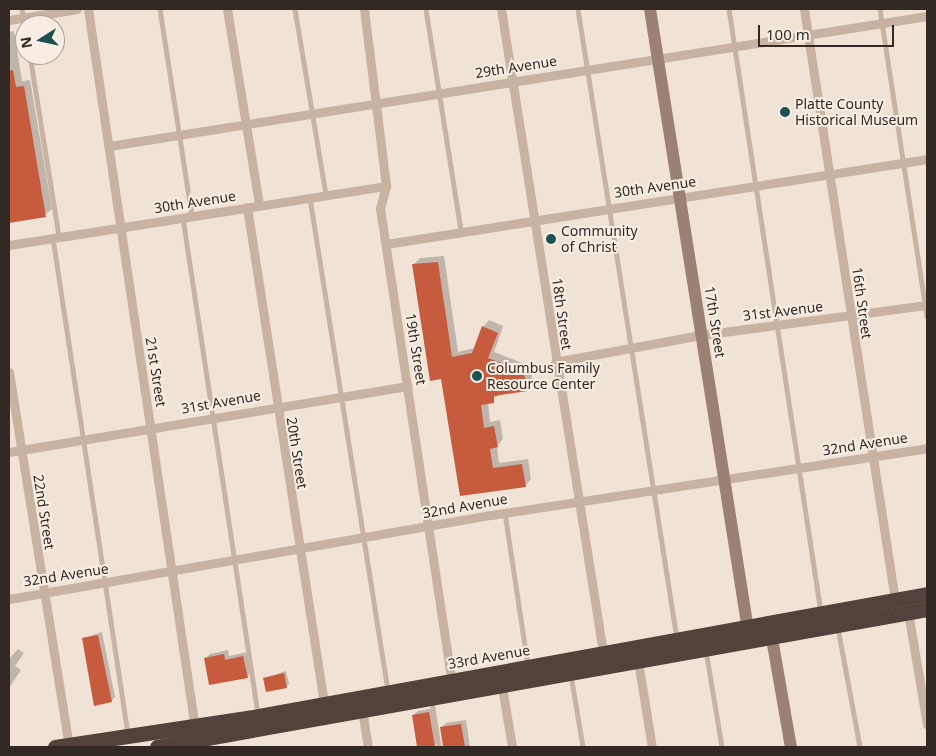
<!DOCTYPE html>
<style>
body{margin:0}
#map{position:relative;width:936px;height:756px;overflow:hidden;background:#f0e3d6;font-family:"Noto Sans",sans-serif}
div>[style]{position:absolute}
.shadow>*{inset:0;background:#0003}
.building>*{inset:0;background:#c65b3e}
.lane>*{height:4.5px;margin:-2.25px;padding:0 2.25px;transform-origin:2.25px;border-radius:2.25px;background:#c8b2a2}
.street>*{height:9px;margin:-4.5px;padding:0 4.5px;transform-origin:4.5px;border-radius:4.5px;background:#c8b2a2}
.secondary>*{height:12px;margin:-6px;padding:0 6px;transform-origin:6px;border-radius:6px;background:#9b8174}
.highway>*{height:15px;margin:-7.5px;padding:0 7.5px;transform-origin:7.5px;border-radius:7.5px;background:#53423b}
.dots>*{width:14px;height:14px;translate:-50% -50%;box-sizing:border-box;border:2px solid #f8ede2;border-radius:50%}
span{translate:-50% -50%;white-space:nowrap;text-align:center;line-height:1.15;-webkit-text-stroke:4px #f8ede2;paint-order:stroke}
.street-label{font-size:14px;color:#322924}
.poi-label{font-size:14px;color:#322924}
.left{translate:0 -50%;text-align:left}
.frame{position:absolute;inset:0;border:10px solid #322924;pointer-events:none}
.north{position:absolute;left:15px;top:15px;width:50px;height:50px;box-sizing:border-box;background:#f8ede2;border:1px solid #a99f96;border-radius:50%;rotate:260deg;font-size:14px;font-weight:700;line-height:20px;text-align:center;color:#322924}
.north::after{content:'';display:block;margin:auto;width:18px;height:22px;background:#1b5153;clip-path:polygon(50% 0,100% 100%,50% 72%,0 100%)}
.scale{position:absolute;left:758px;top:25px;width:136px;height:22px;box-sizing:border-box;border:2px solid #322924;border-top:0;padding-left:6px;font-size:15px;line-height:18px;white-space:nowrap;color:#322924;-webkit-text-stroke:4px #f8ede2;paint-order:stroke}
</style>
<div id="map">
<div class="shadow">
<div style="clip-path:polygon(14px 31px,22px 81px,30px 80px,52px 209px,45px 215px,9px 222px,9px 32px)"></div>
<div style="clip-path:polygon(444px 256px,458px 352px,475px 348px,483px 327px,489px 320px,503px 326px,494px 352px,530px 366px,533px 384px,526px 390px,500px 394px,488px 403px,490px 422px,500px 420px,503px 439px,497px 446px,499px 463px,528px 459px,531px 479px,525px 486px,461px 495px,442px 378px,414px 264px,420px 258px)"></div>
<div style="clip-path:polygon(102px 632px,115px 697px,111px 701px,84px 638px)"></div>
<div style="clip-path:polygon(18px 649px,24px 653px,15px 666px,21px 670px,9px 688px,9px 659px)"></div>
<div style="clip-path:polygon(228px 650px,229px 656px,248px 652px,251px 672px,247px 676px,206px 658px,210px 654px)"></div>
<div style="clip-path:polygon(286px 671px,289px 684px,286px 687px,264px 678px)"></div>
<div style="clip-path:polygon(434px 708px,439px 741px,434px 746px,419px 747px,413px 715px,418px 711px)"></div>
<div style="clip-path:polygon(466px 720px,470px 747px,450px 747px,441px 728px,446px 723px)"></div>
</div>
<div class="building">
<div style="clip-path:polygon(13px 70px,16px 87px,24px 86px,46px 217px,9px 223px,9px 71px)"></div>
<div style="clip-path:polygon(438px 262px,452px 357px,472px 353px,482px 326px,498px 333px,488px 358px,524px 372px,527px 391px,494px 396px,494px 403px,481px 405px,484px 428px,494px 426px,498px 447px,490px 449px,493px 468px,522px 464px,526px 487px,460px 496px,441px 379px,430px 381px,412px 264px)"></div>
<div style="clip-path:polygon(98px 635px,112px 702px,94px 706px,82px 638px)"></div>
<div style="clip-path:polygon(224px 654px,225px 660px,243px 656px,248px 678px,209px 685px,204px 658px)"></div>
<div style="clip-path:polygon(284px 673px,287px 688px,266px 692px,263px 678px)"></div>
<div style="clip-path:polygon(429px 712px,435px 747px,417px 747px,412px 715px)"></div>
<div style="clip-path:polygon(461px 724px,465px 747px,443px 746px,440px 727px)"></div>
</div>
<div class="lane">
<div style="left:22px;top:9px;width:16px;rotate:79deg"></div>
<div style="left:160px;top:9px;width:209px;rotate:81.2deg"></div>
<div style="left:295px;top:9px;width:189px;rotate:80.5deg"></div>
<div style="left:426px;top:9px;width:225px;rotate:81deg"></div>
<div style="left:578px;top:9px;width:637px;rotate:81.06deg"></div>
<div style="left:729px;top:9px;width:610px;rotate:81.33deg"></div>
<div style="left:880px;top:9px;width:311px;rotate:81.3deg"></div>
<div style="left:30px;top:55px;width:184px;rotate:80.9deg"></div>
<div style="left:310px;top:198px;width:498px;rotate:81deg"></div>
<div style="left:183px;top:218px;width:502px;rotate:81.4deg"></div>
<div style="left:53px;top:238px;width:500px;rotate:81.4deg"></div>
<div style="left:505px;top:513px;width:154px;rotate:81.4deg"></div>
<div style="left:838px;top:628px;width:121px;rotate:79.5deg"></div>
<div style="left:706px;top:650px;width:98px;rotate:80.6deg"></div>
<div style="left:571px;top:675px;width:73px;rotate:80.5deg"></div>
<div style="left:432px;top:702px;width:46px;rotate:81.2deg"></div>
</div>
<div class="street">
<div style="left:88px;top:9px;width:727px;rotate:81.54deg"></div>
<div style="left:227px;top:9px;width:199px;rotate:80.7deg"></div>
<div style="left:364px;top:9px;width:178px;rotate:82.9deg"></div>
<div style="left:386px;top:186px;width:23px;rotate:105deg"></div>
<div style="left:380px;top:208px;width:480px;rotate:81.4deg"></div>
<div style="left:501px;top:9px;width:651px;rotate:80.99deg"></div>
<div style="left:804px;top:9px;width:598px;rotate:81.25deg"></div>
<div style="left:9px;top:20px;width:69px;rotate:-9.2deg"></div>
<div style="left:109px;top:146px;width:828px;rotate:-9.03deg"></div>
<div style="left:247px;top:207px;width:502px;rotate:81.18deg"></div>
<div style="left:386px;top:244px;width:548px;rotate:-8.93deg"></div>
<div style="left:9px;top:245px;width:382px;rotate:-8.9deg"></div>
<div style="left:555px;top:362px;width:148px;rotate:-10.5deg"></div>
<div style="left:701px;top:335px;width:228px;rotate:-7.6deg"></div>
<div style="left:9px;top:372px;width:378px;rotate:80.9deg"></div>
<div style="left:9px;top:452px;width:404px;rotate:-9.4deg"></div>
<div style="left:9px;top:599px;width:489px;rotate:-9.9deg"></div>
<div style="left:491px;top:515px;width:441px;rotate:-8.7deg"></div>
<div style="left:908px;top:612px;width:114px;rotate:80.4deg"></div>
<div style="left:638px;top:661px;width:87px;rotate:80.8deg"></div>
<div style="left:501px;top:681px;width:67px;rotate:80.5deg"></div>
<div style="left:362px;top:710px;width:37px;rotate:81deg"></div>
</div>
<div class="secondary">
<div style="left:650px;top:9px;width:635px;rotate:81.03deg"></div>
<div style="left:770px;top:627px;width:122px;rotate:80.1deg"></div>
</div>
<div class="highway">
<div style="left:55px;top:747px;width:206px;rotate:-8.6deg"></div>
<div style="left:259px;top:716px;width:679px;rotate:-10.35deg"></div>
<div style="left:157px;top:747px;width:782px;rotate:-10.16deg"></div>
</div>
<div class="dots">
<div style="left:785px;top:112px;background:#1b5153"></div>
<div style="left:551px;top:239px;background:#1b5153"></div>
<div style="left:477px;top:376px;background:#1b5153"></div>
</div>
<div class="street-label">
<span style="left:516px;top:67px;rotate:-9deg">29th Avenue</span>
<span style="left:655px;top:187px;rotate:-8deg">30th Avenue</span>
<span style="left:195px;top:202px;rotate:-9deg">30th Avenue</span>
<span style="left:862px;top:303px;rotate:82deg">16th Street</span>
<span style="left:783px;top:311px;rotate:-7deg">31st Avenue</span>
<span style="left:562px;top:314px;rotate:82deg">18th Street</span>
<span style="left:715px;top:322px;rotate:81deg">17th Street</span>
<span style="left:416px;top:349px;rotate:81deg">19th Street</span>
<span style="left:156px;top:372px;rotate:81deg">21st Street</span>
<span style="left:221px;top:402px;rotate:-10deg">31st Avenue</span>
<span style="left:865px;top:444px;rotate:-9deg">32nd Avenue</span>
<span style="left:297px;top:453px;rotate:81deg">20th Street</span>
<span style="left:465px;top:506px;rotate:-10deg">32nd Avenue</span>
<span style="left:44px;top:512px;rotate:81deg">22nd Street</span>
<span style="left:66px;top:575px;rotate:-9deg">32nd Avenue</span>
<span style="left:489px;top:657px;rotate:-10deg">33rd Avenue</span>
</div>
<div class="poi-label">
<span class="left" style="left:795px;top:112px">Platte County<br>Historical Museum</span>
<span class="left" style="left:561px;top:239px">Community<br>of Christ</span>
<span class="left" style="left:487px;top:376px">Columbus Family<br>Resource Center</span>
</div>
<div class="frame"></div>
<div class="north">N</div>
<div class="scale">100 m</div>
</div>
